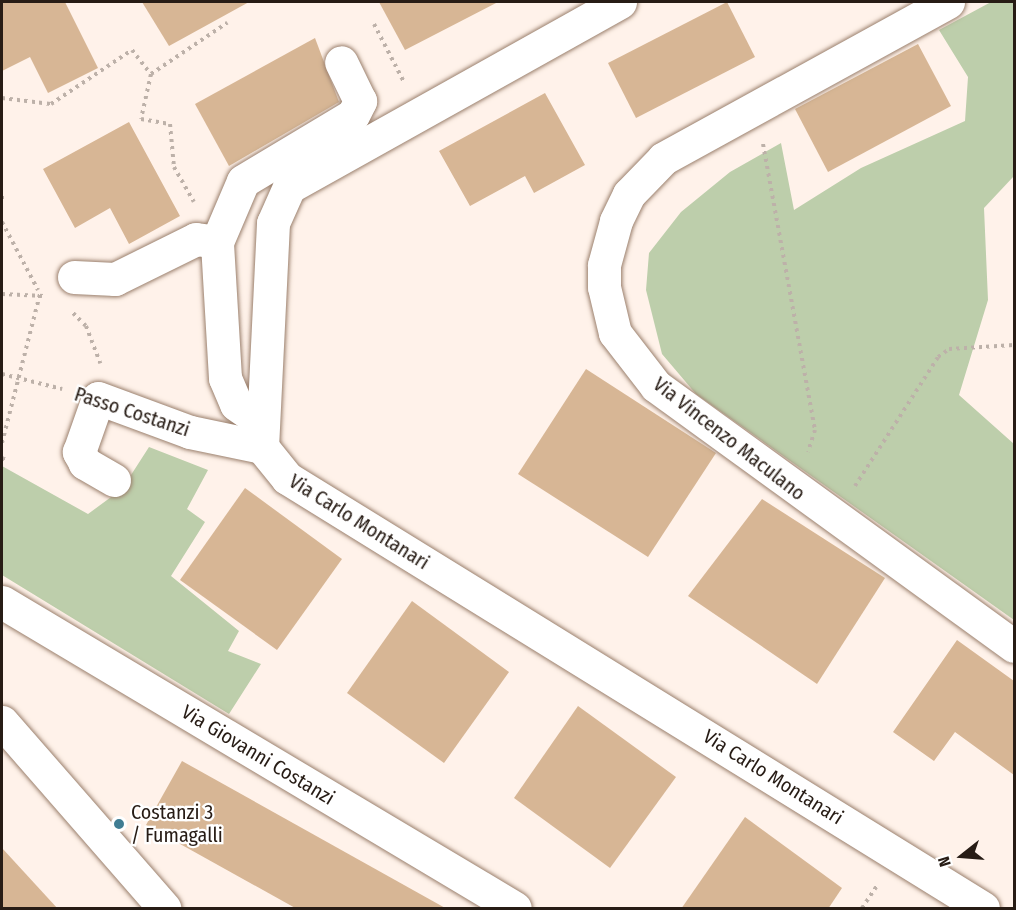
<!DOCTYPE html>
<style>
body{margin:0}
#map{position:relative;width:1016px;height:910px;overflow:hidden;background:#fff2ea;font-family:"Fira Sans Condensed",sans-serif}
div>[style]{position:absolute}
.green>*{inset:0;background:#bdceab}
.building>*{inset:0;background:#d7b695}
.path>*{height:4px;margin-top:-2px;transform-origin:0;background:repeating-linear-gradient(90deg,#bdb1a9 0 3px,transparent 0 7.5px)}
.roads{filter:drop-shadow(0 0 2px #9b806d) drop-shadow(0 0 2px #9b806d)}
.minor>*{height:33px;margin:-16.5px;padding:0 16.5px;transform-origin:16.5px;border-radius:16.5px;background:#fff}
.dots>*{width:16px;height:16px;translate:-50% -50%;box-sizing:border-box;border:3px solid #fff;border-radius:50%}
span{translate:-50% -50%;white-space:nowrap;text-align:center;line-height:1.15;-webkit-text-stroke:4.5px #fff;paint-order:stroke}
.street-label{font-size:20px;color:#271c15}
.poi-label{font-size:20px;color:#271c15}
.left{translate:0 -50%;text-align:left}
.frame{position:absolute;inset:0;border:3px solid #271c15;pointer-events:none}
.north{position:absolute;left:932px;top:826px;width:60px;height:60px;-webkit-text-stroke:4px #fff;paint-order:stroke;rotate:253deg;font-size:16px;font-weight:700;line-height:24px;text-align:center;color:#271c15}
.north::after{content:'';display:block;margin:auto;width:21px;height:27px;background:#271c15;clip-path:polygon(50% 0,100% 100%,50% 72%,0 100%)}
</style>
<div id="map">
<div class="green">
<div style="clip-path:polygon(991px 2px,1014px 2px,1014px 176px,984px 208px,988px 300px,959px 395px,1014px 444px,1014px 620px,696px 394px,662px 354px,646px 290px,649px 253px,681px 212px,730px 172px,781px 143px,794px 210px,861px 168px,965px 121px,968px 77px,939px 30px)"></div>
<div style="clip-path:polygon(149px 447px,208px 470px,187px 509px,205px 522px,171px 576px,239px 631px,228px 651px,261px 664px,229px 714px,2px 575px,2px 466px,88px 514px,122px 489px)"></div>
</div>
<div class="building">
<div style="clip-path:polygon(2px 2px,65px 2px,98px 68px,48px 93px,30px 57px,2px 71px)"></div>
<div style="clip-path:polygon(142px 2px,249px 2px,169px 46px)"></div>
<div style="clip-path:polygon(379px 2px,498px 2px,405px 50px)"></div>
<div style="clip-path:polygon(727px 2px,755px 57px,636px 118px,608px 63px)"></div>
<div style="clip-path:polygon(315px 38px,339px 102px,229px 166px,195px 104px)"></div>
<div style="clip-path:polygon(918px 44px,951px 106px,828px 172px,795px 109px)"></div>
<div style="clip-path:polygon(545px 93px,585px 165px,534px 193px,525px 176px,470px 206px,439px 151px)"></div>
<div style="clip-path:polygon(129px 122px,180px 216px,129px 244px,110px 208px,75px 228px,43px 169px)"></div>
<div style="clip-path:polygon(586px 369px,716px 453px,648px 557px,518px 474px)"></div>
<div style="clip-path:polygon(245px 488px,342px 559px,277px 650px,180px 580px)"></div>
<div style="clip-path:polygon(762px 499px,885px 578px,817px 684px,688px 596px)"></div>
<div style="clip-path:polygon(412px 601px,509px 672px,444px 763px,347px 693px)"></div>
<div style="clip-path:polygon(957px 640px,1014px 681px,1014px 775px,955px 732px,934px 761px,893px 732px)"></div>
<div style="clip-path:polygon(578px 706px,676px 777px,610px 868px,514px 798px)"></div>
<div style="clip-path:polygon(182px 761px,447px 909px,297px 909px,146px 825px)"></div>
<div style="clip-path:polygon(745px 817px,842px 888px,828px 909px,681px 909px)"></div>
<div style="clip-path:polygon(2px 848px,58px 909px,2px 909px)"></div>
</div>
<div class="path">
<div style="left:374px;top:24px;width:65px;rotate:62.7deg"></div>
<div style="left:151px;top:74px;width:92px;rotate:-33.9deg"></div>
<div style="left:2px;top:98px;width:49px;rotate:7deg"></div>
<div style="left:51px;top:104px;width:97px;rotate:-33.7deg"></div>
<div style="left:132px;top:50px;width:31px;rotate:52deg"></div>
<div style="left:151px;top:74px;width:46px;rotate:102.5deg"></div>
<div style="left:141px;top:119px;width:29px;rotate:10deg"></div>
<div style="left:170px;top:124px;width:43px;rotate:84.7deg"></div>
<div style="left:174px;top:167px;width:40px;rotate:60.3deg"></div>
<div style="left:763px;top:144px;width:291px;rotate:79.7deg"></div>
<div style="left:815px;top:430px;width:23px;rotate:108deg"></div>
<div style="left:2px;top:196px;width:5px;rotate:90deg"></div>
<div style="left:2px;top:222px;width:77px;rotate:62.1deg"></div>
<div style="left:2px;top:294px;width:42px;rotate:2.7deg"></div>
<div style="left:73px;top:313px;width:18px;rotate:45deg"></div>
<div style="left:86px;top:326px;width:40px;rotate:69deg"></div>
<div style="left:2px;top:374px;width:62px;rotate:14deg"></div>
<div style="left:2px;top:443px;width:154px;rotate:-75.7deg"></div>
<div style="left:2px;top:458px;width:4px;rotate:27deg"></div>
<div style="left:855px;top:486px;width:153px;rotate:-57.2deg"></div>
<div style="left:938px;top:357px;width:14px;rotate:-36deg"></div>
<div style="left:949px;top:349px;width:65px;rotate:-3.5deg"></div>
<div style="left:862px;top:908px;width:29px;rotate:-56deg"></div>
</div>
<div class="roads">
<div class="minor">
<div style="left:620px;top:2px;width:379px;rotate:150.8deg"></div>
<div style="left:289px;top:187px;width:39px;rotate:114deg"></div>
<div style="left:273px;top:223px;width:224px;rotate:92.8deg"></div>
<div style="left:262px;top:447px;width:40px;rotate:51deg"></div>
<div style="left:287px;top:478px;width:818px;rotate:31.71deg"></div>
<div style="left:948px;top:2px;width:325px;rotate:151.2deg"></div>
<div style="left:663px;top:159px;width:49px;rotate:134.2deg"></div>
<div style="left:629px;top:194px;width:30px;rotate:116deg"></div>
<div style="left:616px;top:221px;width:46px;rotate:105.3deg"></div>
<div style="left:604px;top:265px;width:22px;rotate:90deg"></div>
<div style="left:604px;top:287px;width:47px;rotate:76.6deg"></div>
<div style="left:615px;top:333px;width:67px;rotate:52.3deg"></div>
<div style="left:656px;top:386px;width:442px;rotate:36deg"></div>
<div style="left:74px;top:277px;width:41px;rotate:2.8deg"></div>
<div style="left:115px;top:279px;width:90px;rotate:-26.3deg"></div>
<div style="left:196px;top:239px;width:21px;rotate:8deg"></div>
<div style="left:260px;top:421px;width:29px;rotate:-145deg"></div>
<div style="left:236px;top:404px;width:28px;rotate:-113deg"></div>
<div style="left:225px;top:378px;width:136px;rotate:-93.4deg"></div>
<div style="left:217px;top:242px;width:66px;rotate:-66.9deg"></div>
<div style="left:243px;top:181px;width:128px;rotate:-31deg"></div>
<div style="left:353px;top:115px;width:16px;rotate:-63deg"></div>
<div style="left:360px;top:101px;width:43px;rotate:-116deg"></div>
<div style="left:114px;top:480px;width:34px;rotate:-150deg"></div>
<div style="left:85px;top:463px;width:13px;rotate:-119deg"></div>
<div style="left:79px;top:452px;width:57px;rotate:-70.6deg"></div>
<div style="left:98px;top:398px;width:98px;rotate:20.3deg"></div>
<div style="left:190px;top:432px;width:74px;rotate:11.8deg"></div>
<div style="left:2px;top:602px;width:597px;rotate:30.82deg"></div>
<div style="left:2px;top:722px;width:247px;rotate:48.9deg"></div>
</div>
</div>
<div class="dots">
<div style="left:119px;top:824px;background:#407d93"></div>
</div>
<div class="street-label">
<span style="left:132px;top:412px;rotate:18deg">Passo Costanzi</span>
<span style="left:729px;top:439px;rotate:38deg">Via Vincenzo Maculano</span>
<span style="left:359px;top:522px;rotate:32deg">Via Carlo Montanari</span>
<span style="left:258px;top:755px;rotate:31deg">Via Giovanni Costanzi</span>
<span style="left:773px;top:777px;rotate:32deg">Via Carlo Montanari</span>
</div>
<div class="poi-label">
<span class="left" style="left:131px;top:824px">Costanzi 3<br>/ Fumagalli</span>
</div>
<div class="frame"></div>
<div class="north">N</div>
</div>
